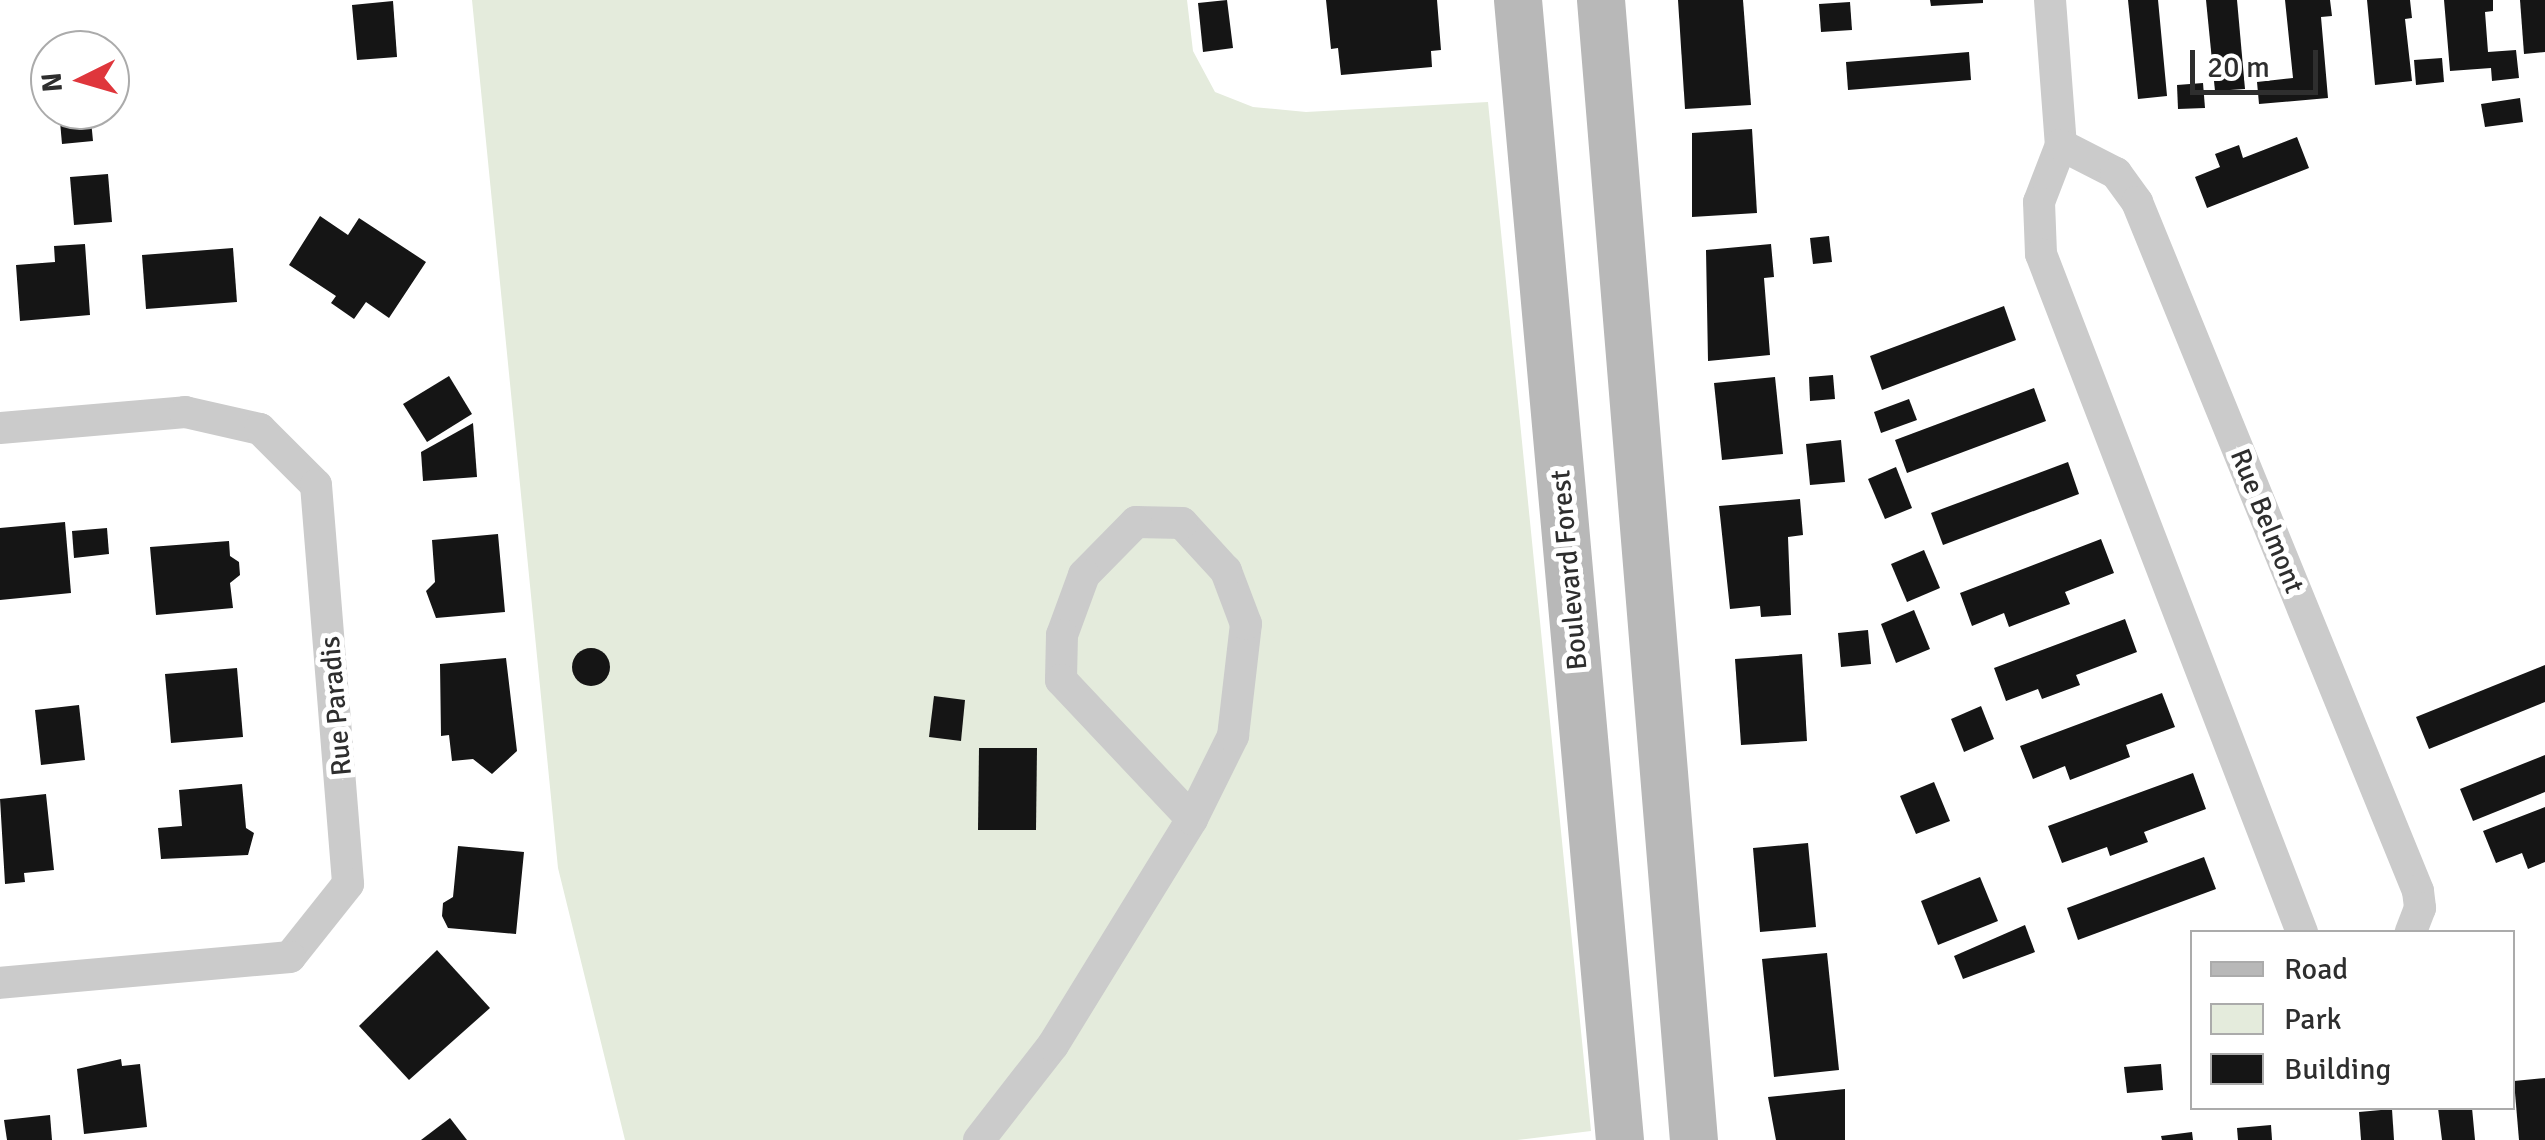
<!DOCTYPE html>
<style>
body{margin:0}
#map{position:relative;width:2545px;height:1140px;overflow:hidden;background:#fff;font-family:Signika,sans-serif}
div>[style]{position:absolute}
.green>*{inset:0;background:#e4ebdc}
.building>*{inset:0;background:#151515}
.round{border-radius:50%}
.street>*{height:32px;margin:-16px;padding:0 16px;transform-origin:16px;border-radius:16px;background:#cbcbcb}
.secondary>*{height:48px;margin:-24px;padding:0 24px;transform-origin:24px;border-radius:24px;background:#b8b8b8}
span{translate:-50% -50%;white-space:nowrap;text-align:center;line-height:1.15;-webkit-text-stroke:10px #fff;paint-order:stroke}
.street-label{font-size:28px;color:#2e2e2e}
.legend{position:absolute;left:2190px;top:930px;width:325px;height:180px;box-sizing:border-box;background:#fff;border:2px solid #ababab;margin:0;padding:12px 18px;list-style:none;font-size:30px;color:#2e2e2e}
.legend li{display:flex;align-items:center;gap:20px;height:50px}
.legend b{width:50px;border:2px solid #ababab}
.north{position:absolute;left:30px;top:30px;width:100px;height:100px;box-sizing:border-box;background:#fff;border:2px solid #ababab;border-radius:50%;rotate:265deg;font-size:28px;font-weight:700;line-height:40px;text-align:center;color:#2e2e2e}
.north::after{content:'';display:block;margin:auto;width:35px;height:45px;background:#df363c;clip-path:polygon(50% 0,100% 100%,50% 72%,0 100%)}
.scale{position:absolute;left:2190px;top:50px;width:128px;height:45px;box-sizing:border-box;border:5px solid #2e2e2e;border-top:0;padding-left:12px;font-size:30px;line-height:35px;white-space:nowrap;color:#2e2e2e;-webkit-text-stroke:8px #fff;paint-order:stroke}
</style>
<div id="map">
<div class="green">
<div style="clip-path:polygon(472px 0,1187px 0,1193px 51px,1215px 92px,1253px 107px,1306px 112px,1488px 102px,1591px 1131px,1517px 1140px,625px 1140px,558px 868px)"></div>
</div>
<div class="building">
<div style="clip-path:polygon(1227px 0,1233px 48px,1203px 52px,1198px 3px)"></div>
<div style="clip-path:polygon(1326px 0,1437px 0,1441px 50px,1431px 51px,1432px 67px,1341px 75px,1338px 48px,1331px 49px)"></div>
<div style="clip-path:polygon(1678px 0,1743px 0,1751px 105px,1685px 109px)"></div>
<div style="clip-path:polygon(1930px 0,1983px 0,1983px 3px,1931px 6px)"></div>
<div style="clip-path:polygon(2128px 0,2158px 0,2167px 96px,2138px 99px)"></div>
<div style="clip-path:polygon(2206px 0,2237px 0,2245px 89px,2215px 91px)"></div>
<div style="clip-path:polygon(2285px 0,2330px 0,2332px 16px,2321px 17px,2328px 98px,2259px 104px,2257px 82px,2293px 78px)"></div>
<div style="clip-path:polygon(2367px 0,2410px 0,2412px 18px,2405px 19px,2412px 81px,2375px 85px)"></div>
<div style="clip-path:polygon(2444px 0,2493px 0,2493px 11px,2485px 12px,2488px 52px,2516px 50px,2519px 78px,2492px 81px,2491px 68px,2450px 71px)"></div>
<div style="clip-path:polygon(2520px 0,2545px 0,2545px 52px,2524px 54px)"></div>
<div style="clip-path:polygon(393px 1px,397px 57px,357px 60px,352px 5px)"></div>
<div style="clip-path:polygon(1850px 2px,1852px 30px,1821px 32px,1819px 4px)"></div>
<div style="clip-path:polygon(1969px 52px,1971px 80px,1848px 90px,1846px 62px)"></div>
<div style="clip-path:polygon(2442px 58px,2444px 82px,2416px 85px,2414px 60px)"></div>
<div style="clip-path:polygon(2203px 83px,2205px 108px,2178px 109px,2177px 85px)"></div>
<div style="clip-path:polygon(2520px 98px,2523px 122px,2485px 127px,2481px 104px)"></div>
<div style="clip-path:polygon(59px 110px,90px 110px,93px 141px,62px 144px)"></div>
<div style="clip-path:polygon(1752px 129px,1757px 213px,1692px 217px,1692px 133px)"></div>
<div style="clip-path:polygon(2297px 137px,2309px 168px,2207px 208px,2195px 177px,2220px 167px,2215px 154px,2239px 145px,2243px 158px)"></div>
<div style="clip-path:polygon(108px 174px,112px 222px,74px 225px,70px 177px)"></div>
<div style="clip-path:polygon(320px 216px,348px 235px,359px 218px,426px 262px,389px 318px,366px 302px,354px 319px,331px 303px,336px 296px,289px 265px)"></div>
<div style="clip-path:polygon(1829px 236px,1832px 262px,1813px 264px,1810px 238px)"></div>
<div style="clip-path:polygon(85px 244px,90px 315px,20px 321px,16px 265px,55px 262px,54px 246px)"></div>
<div style="clip-path:polygon(1771px 244px,1774px 277px,1764px 278px,1770px 355px,1708px 361px,1706px 250px)"></div>
<div style="clip-path:polygon(233px 248px,237px 302px,146px 309px,142px 255px)"></div>
<div style="clip-path:polygon(2004px 306px,2016px 340px,1882px 390px,1870px 356px)"></div>
<div style="clip-path:polygon(1833px 375px,1835px 399px,1810px 401px,1809px 377px)"></div>
<div style="clip-path:polygon(449px 376px,472px 414px,427px 442px,403px 404px)"></div>
<div style="clip-path:polygon(1775px 377px,1783px 454px,1722px 460px,1714px 383px)"></div>
<div style="clip-path:polygon(2034px 388px,2046px 421px,1907px 473px,1895px 440px)"></div>
<div style="clip-path:polygon(1909px 399px,1917px 420px,1881px 433px,1874px 412px)"></div>
<div style="clip-path:polygon(473px 423px,477px 477px,423px 481px,421px 452px)"></div>
<div style="clip-path:polygon(1841px 440px,1845px 482px,1810px 485px,1806px 444px)"></div>
<div style="clip-path:polygon(2068px 462px,2079px 494px,1943px 545px,1931px 513px)"></div>
<div style="clip-path:polygon(1896px 467px,1912px 508px,1885px 519px,1868px 479px)"></div>
<div style="clip-path:polygon(1800px 499px,1803px 535px,1788px 537px,1791px 615px,1761px 617px,1760px 606px,1730px 609px,1719px 506px)"></div>
<div style="clip-path:polygon(65px 522px,71px 593px,0 600px,0 528px)"></div>
<div style="clip-path:polygon(107px 528px,109px 554px,74px 558px,72px 531px)"></div>
<div style="clip-path:polygon(498px 534px,505px 612px,436px 618px,426px 591px,435px 582px,432px 540px)"></div>
<div style="clip-path:polygon(2101px 539px,2114px 573px,2065px 592px,2070px 604px,2009px 627px,2004px 613px,1972px 626px,1960px 593px)"></div>
<div style="clip-path:polygon(229px 541px,230px 556px,239px 562px,240px 575px,230px 583px,233px 608px,156px 615px,150px 547px)"></div>
<div style="clip-path:polygon(1924px 550px,1940px 588px,1907px 602px,1891px 564px)"></div>
<div style="clip-path:polygon(1914px 610px,1930px 649px,1896px 663px,1881px 624px)"></div>
<div style="clip-path:polygon(2125px 619px,2137px 652px,2076px 675px,2080px 685px,2042px 699px,2038px 689px,2006px 701px,1994px 668px)"></div>
<div style="clip-path:polygon(1868px 630px,1871px 664px,1841px 667px,1838px 633px)"></div>
<div class="round" style="left:572px;top:648px;width:38px;height:38px"></div>
<div style="clip-path:polygon(1802px 654px,1807px 741px,1741px 745px,1735px 659px)"></div>
<div style="clip-path:polygon(506px 658px,517px 751px,492px 774px,473px 759px,452px 761px,449px 735px,441px 736px,440px 664px)"></div>
<div style="clip-path:polygon(2545px 665px,2545px 702px,2429px 749px,2416px 717px)"></div>
<div style="clip-path:polygon(237px 668px,243px 737px,171px 743px,165px 674px)"></div>
<div style="clip-path:polygon(2162px 693px,2175px 727px,2126px 745px,2130px 757px,2070px 780px,2065px 766px,2033px 779px,2020px 746px)"></div>
<div style="clip-path:polygon(934px 696px,965px 700px,961px 741px,929px 737px)"></div>
<div style="clip-path:polygon(79px 705px,85px 760px,41px 765px,35px 710px)"></div>
<div style="clip-path:polygon(1981px 706px,1994px 739px,1964px 752px,1951px 719px)"></div>
<div style="clip-path:polygon(979px 748px,1037px 748px,1036px 830px,978px 830px)"></div>
<div style="clip-path:polygon(2545px 755px,2545px 792px,2473px 821px,2460px 789px)"></div>
<div style="clip-path:polygon(2193px 773px,2206px 809px,2144px 832px,2148px 842px,2110px 856px,2107px 847px,2062px 863px,2048px 826px)"></div>
<div style="clip-path:polygon(1934px 782px,1950px 821px,1916px 834px,1900px 796px)"></div>
<div style="clip-path:polygon(242px 784px,246px 828px,254px 833px,248px 855px,161px 859px,158px 828px,182px 826px,179px 790px)"></div>
<div style="clip-path:polygon(46px 794px,54px 870px,24px 873px,25px 882px,5px 884px,0 799px)"></div>
<div style="clip-path:polygon(2545px 807px,2545px 862px,2528px 869px,2522px 853px,2496px 863px,2483px 831px)"></div>
<div style="clip-path:polygon(1808px 843px,1816px 927px,1760px 932px,1753px 848px)"></div>
<div style="clip-path:polygon(458px 846px,524px 852px,516px 934px,448px 928px,442px 916px,443px 903px,453px 897px)"></div>
<div style="clip-path:polygon(2204px 857px,2216px 889px,2078px 940px,2067px 908px)"></div>
<div style="clip-path:polygon(1980px 877px,1998px 921px,1938px 945px,1921px 901px)"></div>
<div style="clip-path:polygon(2025px 925px,2035px 952px,1963px 979px,1954px 956px)"></div>
<div style="clip-path:polygon(437px 950px,490px 1008px,409px 1080px,359px 1026px)"></div>
<div style="clip-path:polygon(1827px 953px,1839px 1070px,1774px 1077px,1762px 959px)"></div>
<div style="clip-path:polygon(121px 1059px,122px 1066px,140px 1064px,147px 1127px,84px 1134px,77px 1069px)"></div>
<div style="clip-path:polygon(2161px 1064px,2163px 1090px,2127px 1093px,2124px 1067px)"></div>
<div style="clip-path:polygon(2545px 1078px,2545px 1140px,2519px 1140px,2514px 1081px)"></div>
<div style="clip-path:polygon(1845px 1089px,1845px 1140px,1776px 1140px,1768px 1097px)"></div>
<div style="clip-path:polygon(2438px 1108px,2472px 1108px,2475px 1140px,2442px 1140px)"></div>
<div style="clip-path:polygon(2392px 1109px,2394px 1140px,2361px 1140px,2359px 1112px)"></div>
<div style="clip-path:polygon(50px 1115px,52px 1140px,7px 1140px,4px 1120px)"></div>
<div style="clip-path:polygon(450px 1118px,467px 1140px,421px 1140px)"></div>
<div style="clip-path:polygon(2271px 1125px,2272px 1140px,2238px 1140px,2237px 1128px)"></div>
<div style="clip-path:polygon(2192px 1132px,2193px 1140px,2162px 1140px,2161px 1136px)"></div>
</div>
<div class="street">
<div style="left:2050px;top:0;width:145px;rotate:85.7deg"></div>
<div style="left:2061px;top:145px;width:61px;rotate:111.1deg"></div>
<div style="left:2039px;top:202px;width:52px;rotate:87.8deg"></div>
<div style="left:2041px;top:254px;width:727px;rotate:68.95deg"></div>
<div style="left:2061px;top:145px;width:62px;rotate:27deg"></div>
<div style="left:2116px;top:173px;width:36px;rotate:54deg"></div>
<div style="left:2137px;top:202px;width:744px;rotate:67.81deg"></div>
<div style="left:2418px;top:891px;width:17px;rotate:83deg"></div>
<div style="left:2420px;top:908px;width:26px;rotate:111deg"></div>
<div style="left:0;top:428px;width:186px;rotate:-4.9deg"></div>
<div style="left:185px;top:412px;width:77px;rotate:12.8deg"></div>
<div style="left:260px;top:429px;width:79px;rotate:45deg"></div>
<div style="left:316px;top:485px;width:400px;rotate:85.4deg"></div>
<div style="left:348px;top:884px;width:93px;rotate:128.5deg"></div>
<div style="left:290px;top:957px;width:291px;rotate:174.9deg"></div>
<div style="left:979px;top:1140px;width:120px;rotate:-52.1deg"></div>
<div style="left:1053px;top:1045px;width:265px;rotate:-58.4deg"></div>
<div style="left:1192px;top:819px;width:93px;rotate:-63.7deg"></div>
<div style="left:1233px;top:736px;width:113px;rotate:-83.4deg"></div>
<div style="left:1246px;top:624px;width:57px;rotate:-110.7deg"></div>
<div style="left:1226px;top:571px;width:65px;rotate:-132.5deg"></div>
<div style="left:1182px;top:523px;width:46px;rotate:-178.8deg"></div>
<div style="left:1136px;top:522px;width:74px;rotate:134.5deg"></div>
<div style="left:1084px;top:575px;width:64px;rotate:110.1deg"></div>
<div style="left:1062px;top:635px;width:45px;rotate:91.3deg"></div>
<div style="left:1061px;top:680px;width:191px;rotate:46.7deg"></div>
</div>
<div class="secondary">
<div style="left:1518px;top:0;width:1145px;rotate:84.89deg"></div>
<div style="left:1601px;top:0;width:1144px;rotate:85.34deg"></div>
</div>
<div class="street-label">
<span style="left:2267px;top:521px;rotate:68deg">Rue Belmont</span>
<span style="left:1569px;top:570px;rotate:-95deg">Boulevard Forest</span>
<span style="left:336px;top:706px;rotate:-95deg">Rue Paradis</span>
</div>
<ul class="legend">
<li><b style="height:12px;background:#b8b8b8"></b>Road</li>
<li><b style="height:28px;background:#e4ebdc"></b>Park</li>
<li><b style="height:28px;background:#151515"></b>Building</li>
</ul>
<div class="north">N</div>
<div class="scale">20 m</div>
</div>
